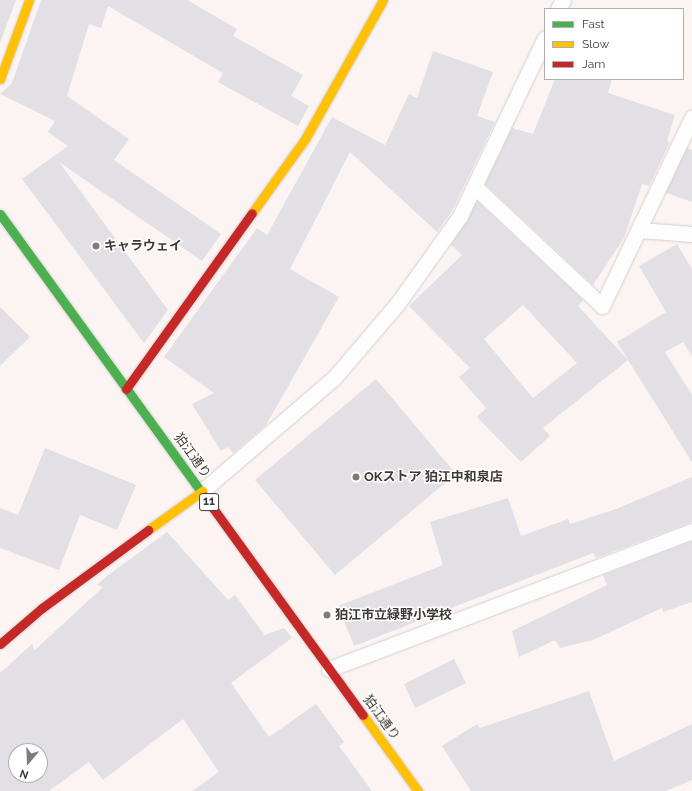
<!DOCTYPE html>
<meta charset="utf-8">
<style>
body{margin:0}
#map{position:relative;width:692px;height:791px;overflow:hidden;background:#fbf4f2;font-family:Raleway,"Noto Sans JP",sans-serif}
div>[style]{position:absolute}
.building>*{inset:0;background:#e2e0e5}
.roads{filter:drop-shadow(0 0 1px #d5cfcd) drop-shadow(0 0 1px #d5cfcd)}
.lane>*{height:15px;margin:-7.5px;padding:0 7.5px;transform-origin:7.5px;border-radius:7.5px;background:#fefdfd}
.fast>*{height:9px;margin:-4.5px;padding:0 4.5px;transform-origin:4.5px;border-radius:4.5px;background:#4caf50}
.slow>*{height:9px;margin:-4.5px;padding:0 4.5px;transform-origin:4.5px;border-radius:4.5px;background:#ffc107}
.jam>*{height:9px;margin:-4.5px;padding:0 4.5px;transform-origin:4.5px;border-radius:4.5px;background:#c62828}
.dots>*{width:11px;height:11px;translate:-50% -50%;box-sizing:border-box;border:2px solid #fff;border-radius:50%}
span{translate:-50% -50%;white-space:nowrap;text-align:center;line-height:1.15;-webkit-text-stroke:3px #fff;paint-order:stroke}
.shield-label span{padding:1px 3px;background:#fff;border:1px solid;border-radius:3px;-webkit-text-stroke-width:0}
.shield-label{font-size:12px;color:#3f3a37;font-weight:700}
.poi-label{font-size:13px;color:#3f3a37;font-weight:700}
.left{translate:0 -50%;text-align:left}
.street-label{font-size:13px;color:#3f3a37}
.legend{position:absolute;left:544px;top:8px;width:140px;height:72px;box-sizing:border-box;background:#fff;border:1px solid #b2b0af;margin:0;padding:5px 7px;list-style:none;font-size:12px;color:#3f3a37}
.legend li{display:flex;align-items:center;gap:8px;height:20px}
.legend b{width:20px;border:1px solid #b2b0af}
.north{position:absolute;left:8px;top:743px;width:40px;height:40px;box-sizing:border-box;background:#fff;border:1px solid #b2b0af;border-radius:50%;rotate:199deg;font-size:11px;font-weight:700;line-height:16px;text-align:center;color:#3f3a37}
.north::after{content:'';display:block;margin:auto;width:14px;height:18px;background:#817b78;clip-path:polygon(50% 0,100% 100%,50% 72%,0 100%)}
</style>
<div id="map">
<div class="building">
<div style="clip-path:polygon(0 0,16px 0,0 43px)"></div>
<div style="clip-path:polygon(41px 0,187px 0,237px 29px,233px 36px,303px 75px,291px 96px,309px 106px,298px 126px,218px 82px,223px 73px,108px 6px,101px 28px,89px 24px,67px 96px,129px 139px,114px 160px,221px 234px,202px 261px,59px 162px,168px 310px,144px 343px,22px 179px,68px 146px,48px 132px,55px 121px,0 94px,12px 83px)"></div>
<div style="clip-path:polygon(433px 51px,493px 72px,477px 116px,495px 122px,452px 211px,437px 232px,350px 152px,290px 269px,339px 297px,266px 425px,233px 453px,228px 447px,221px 451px,192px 404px,214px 393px,164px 357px,257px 228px,267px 235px,332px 117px,385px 145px,409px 94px,417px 98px)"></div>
<div style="clip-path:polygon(555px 79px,612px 79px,608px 93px,675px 115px,667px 141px,670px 142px,649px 186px,642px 184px,624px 238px,593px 285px,485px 184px,512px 128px,533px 134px)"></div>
<div style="clip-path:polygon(687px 148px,692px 150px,692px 202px,666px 193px)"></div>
<div style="clip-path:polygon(evenodd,477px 201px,583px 300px,578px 306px,628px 360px,617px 342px,666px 312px,639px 266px,677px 244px,692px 269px,692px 356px,683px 342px,665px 352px,692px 395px,692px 462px,628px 360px,543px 428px,550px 436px,521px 462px,477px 417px,486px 408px,459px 377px,470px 368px,409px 306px,462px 255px,451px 245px,477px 201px,523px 305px,577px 363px,533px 398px,484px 339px,523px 305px)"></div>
<div style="clip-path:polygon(0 307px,30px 337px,0 366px)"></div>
<div style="clip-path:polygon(376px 379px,456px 474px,335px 575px,255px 480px)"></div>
<div style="clip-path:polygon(45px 448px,136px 485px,117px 530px,80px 515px,59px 570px,0 548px,0 508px,18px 515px)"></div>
<div style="clip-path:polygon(692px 477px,692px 522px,596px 558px,593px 553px,354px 646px,338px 606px,443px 565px,430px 522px,508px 498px,521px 536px,568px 519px,570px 524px,616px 509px)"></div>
<div style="clip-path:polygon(evenodd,167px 532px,228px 600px,235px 595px,264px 634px,262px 636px,284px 628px,292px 638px,231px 683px,269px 737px,316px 704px,344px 742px,339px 746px,372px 791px,192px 791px,219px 772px,183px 719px,103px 780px,89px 762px,49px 791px,0 791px,0 673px,32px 644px,35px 650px,103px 587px,97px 585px,107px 576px,167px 532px,16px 751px,40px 751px,40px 775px,16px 775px,16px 751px)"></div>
<div style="clip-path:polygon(692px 541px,692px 602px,663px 612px,662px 608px,593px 640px,560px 648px,555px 640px,519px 657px,512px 631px,607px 585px,603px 575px)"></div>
<div style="clip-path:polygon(454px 659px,466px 683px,415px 708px,404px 684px)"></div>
<div style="clip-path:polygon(589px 691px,614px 761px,692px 724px,692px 780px,666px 791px,471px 791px,442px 746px,477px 724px,480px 728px)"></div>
</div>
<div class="roads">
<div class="lane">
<div style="left:558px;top:9px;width:10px;rotate:-61deg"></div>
<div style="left:475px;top:187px;width:174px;rotate:43.1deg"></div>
<div style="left:602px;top:306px;width:209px;rotate:-64.5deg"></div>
<div style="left:640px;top:230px;width:52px;rotate:4.4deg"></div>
<div style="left:202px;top:491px;width:174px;rotate:-40.6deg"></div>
<div style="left:334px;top:378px;width:99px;rotate:-49.5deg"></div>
<div style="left:398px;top:303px;width:107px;rotate:-54.5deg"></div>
<div style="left:460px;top:216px;width:197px;rotate:-64.5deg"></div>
<div style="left:329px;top:669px;width:388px;rotate:-20.8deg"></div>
</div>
<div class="fast">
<div style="left:0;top:214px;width:349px;rotate:54.1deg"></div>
</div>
<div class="slow">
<div style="left:0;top:79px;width:84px;rotate:-69.8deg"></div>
<div style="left:252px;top:213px;width:91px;rotate:-54.4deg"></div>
<div style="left:305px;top:139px;width:159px;rotate:-60.7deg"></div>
<div style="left:148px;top:530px;width:67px;rotate:-35.8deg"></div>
<div style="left:363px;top:715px;width:94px;rotate:54.1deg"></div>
</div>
<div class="jam">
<div style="left:126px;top:389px;width:216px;rotate:-54.4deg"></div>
<div style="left:205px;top:497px;width:269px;rotate:54.1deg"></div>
<div style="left:0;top:644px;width:55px;rotate:-40.6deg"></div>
<div style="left:42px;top:608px;width:132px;rotate:-36.3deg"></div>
</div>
</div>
<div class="dots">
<div style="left:96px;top:246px;background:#817b78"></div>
<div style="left:356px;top:477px;background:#817b78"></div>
<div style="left:327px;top:615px;background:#817b78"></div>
</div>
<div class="shield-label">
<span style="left:209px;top:502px">11</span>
</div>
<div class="poi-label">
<span class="left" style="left:104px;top:246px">キャラウェイ</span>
<span class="left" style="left:364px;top:477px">OKストア 狛江中和泉店</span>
<span class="left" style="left:335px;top:615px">狛江市立緑野小学校</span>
</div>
<div class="street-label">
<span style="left:192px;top:456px;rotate:54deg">狛江通り</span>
<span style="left:381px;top:718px;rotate:54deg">狛江通り</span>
</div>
<ul class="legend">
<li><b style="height:5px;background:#4caf50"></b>Fast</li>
<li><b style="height:5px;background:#ffc107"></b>Slow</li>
<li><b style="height:5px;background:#c62828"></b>Jam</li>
</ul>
<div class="north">N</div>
</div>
